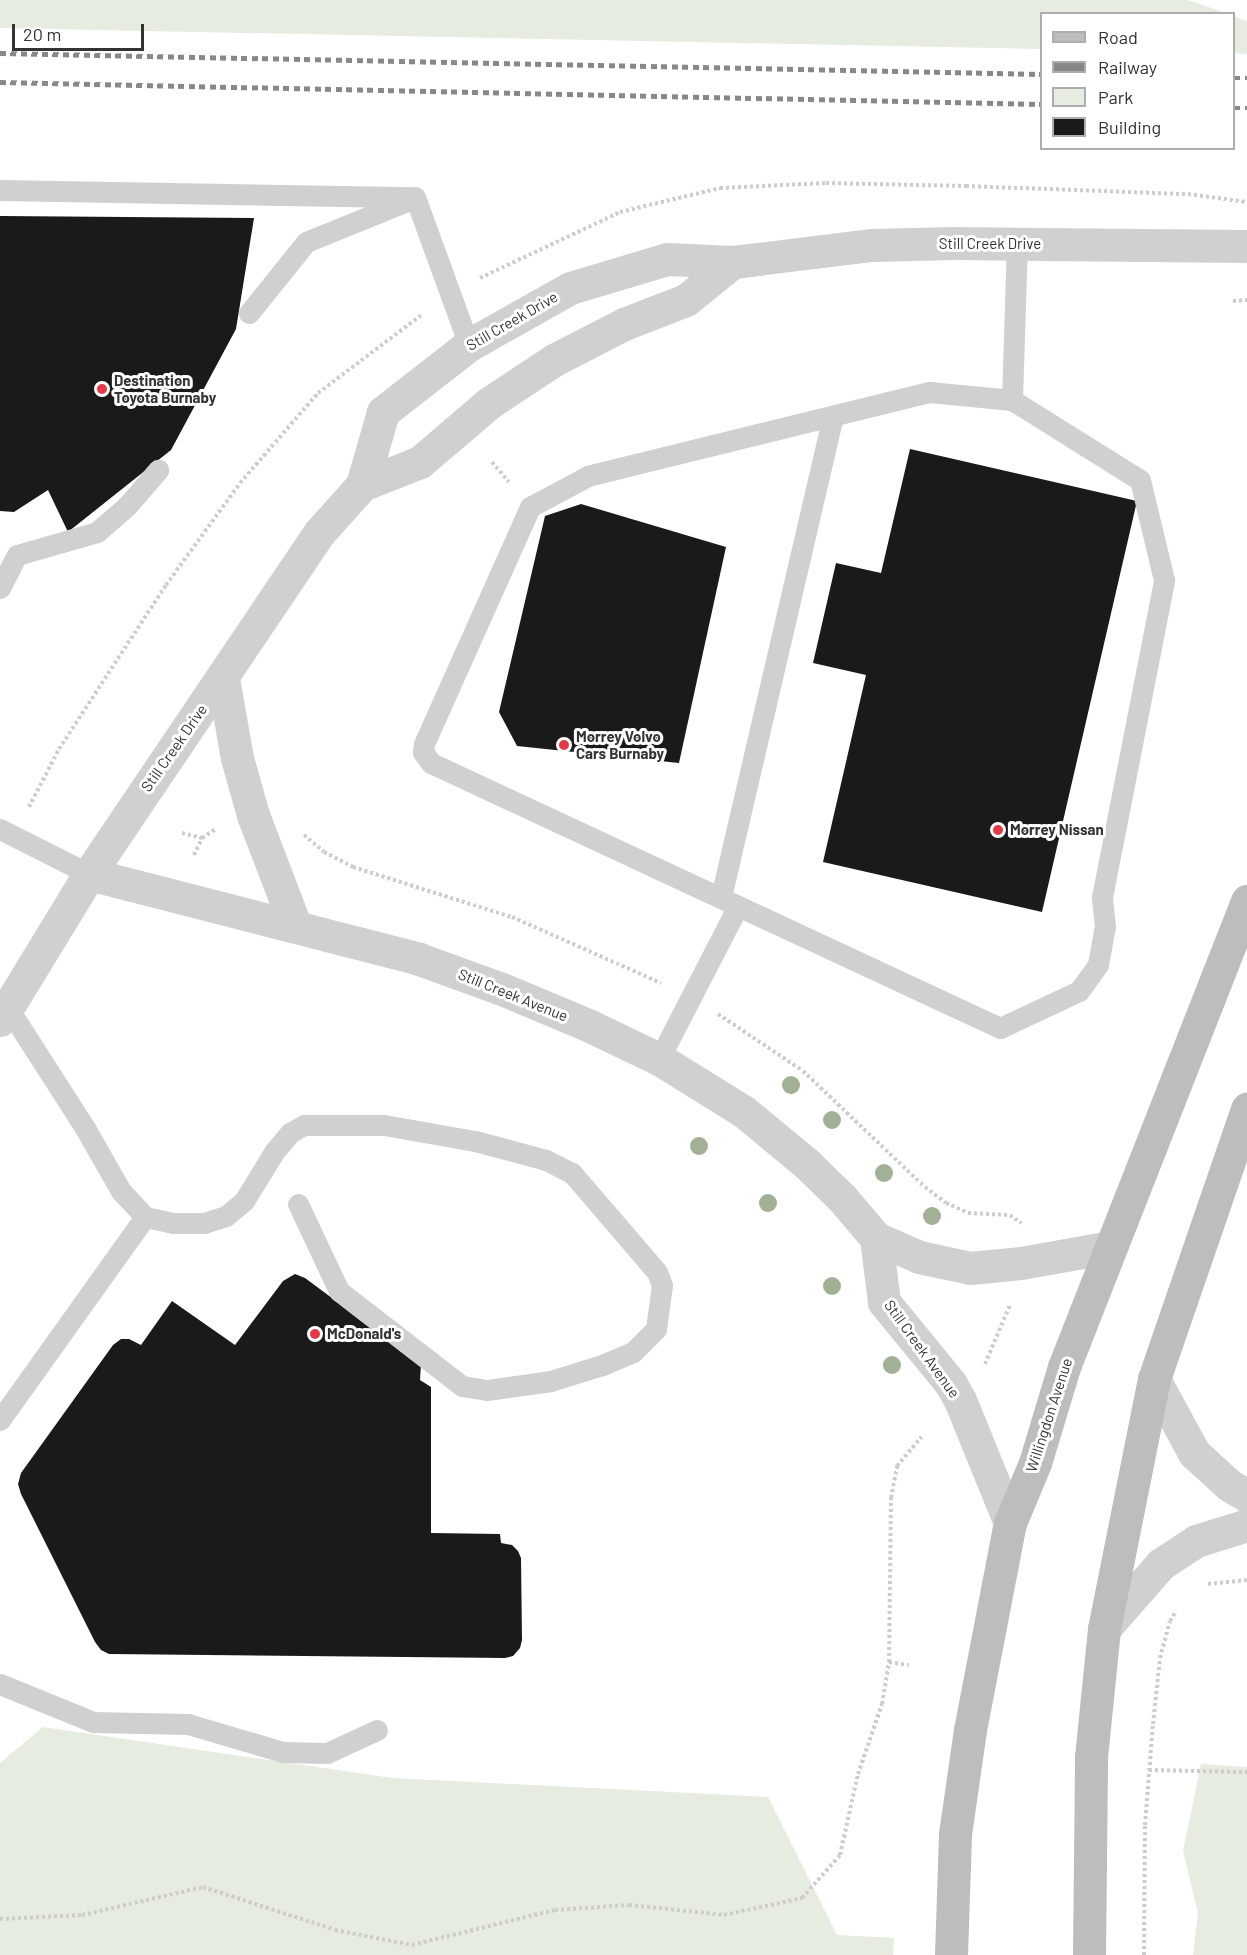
<!DOCTYPE html>
<style>
body{margin:0}
#map{position:relative;width:1247px;height:1955px;overflow:hidden;background:#fff;font-family:Barlow,sans-serif}
div>[style]{position:absolute}
.green>*{inset:0;background:#e6ecdf}
.building>*{inset:0;background:#1a1a1a}
.path>*{height:4px;margin-top:-2px;transform-origin:0;background:repeating-linear-gradient(90deg,#cdcdcd 0 3px,transparent 0 6px)}
.service>*{height:21px;margin:-10.5px;padding:0 10.5px;transform-origin:10.5px;border-radius:10.5px;background:#d0d0d0}
.minor>*{height:33px;margin:-16.5px;padding:0 16.5px;transform-origin:16.5px;border-radius:16.5px;background:#d0d0d0}
.tertiary>*{height:33px;margin:-16.5px;padding:0 16.5px;transform-origin:16.5px;border-radius:16.5px;background:#d0d0d0}
.secondary>*{height:33px;margin:-16.5px;padding:0 16.5px;transform-origin:16.5px;border-radius:16.5px;background:#bdbdbd}
.rail>*{height:4.5px;margin-top:-2.25px;transform-origin:0;background:repeating-linear-gradient(90deg,#888 0 6px,transparent 0 10.5px)}
.trees>*{width:18px;height:18px;margin:-9px;border-radius:50%;background:#a2b095}
.dots>*{width:16px;height:16px;translate:-50% -50%;box-sizing:border-box;border:3px solid #fff;border-radius:50%}
span{translate:-50% -50%;white-space:nowrap;text-align:center;line-height:1.15;-webkit-text-stroke:6px #fff;paint-order:stroke}
.street-label{font-size:15px;color:#333}
.poi-label{font-size:15px;color:#333;font-weight:700}
.left{translate:0 -50%;text-align:left}
.legend{position:absolute;left:1040px;top:12px;width:195px;height:138px;box-sizing:border-box;background:#fff;border:2px solid #adadad;margin:0;padding:8px 10px;list-style:none;font-size:18px;color:#333}
.legend li{display:flex;align-items:center;gap:12px;height:30px}
.legend b{width:30px;border:2px solid #adadad}
.scale{position:absolute;left:12px;top:24px;width:132px;height:27px;box-sizing:border-box;border:3px solid #333;border-top:0;padding-left:8px;font-size:18px;line-height:21px;white-space:nowrap;color:#333;-webkit-text-stroke:4px #fff;paint-order:stroke}
</style>
<div id="map">
<div class="green">
<div style="clip-path:polygon(0 0,1188px 0,1226px 13px,1042px 14px,1041px 49px,0 28px)"></div>
<div style="clip-path:polygon(1234px 16px,1247px 21px,1247px 54px,1234px 53px)"></div>
<div style="clip-path:polygon(43px 1727px,392px 1778px,768px 1797px,837px 1935px,894px 1938px,893px 1955px,0 1955px,0 1763px)"></div>
<div style="clip-path:polygon(1201px 1764px,1247px 1767px,1247px 1955px,1193px 1955px,1198px 1913px,1183px 1851px)"></div>
</div>
<div class="building">
<div style="clip-path:polygon(0 216px,254px 218px,236px 329px,171px 450px,68px 532px,48px 490px,14px 512px,0 511px)"></div>
<div style="clip-path:polygon(910px 449px,1137px 501px,1042px 912px,823px 862px,866px 675px,813px 663px,836px 563px,881px 573px)"></div>
<div style="clip-path:polygon(581px 504px,726px 547px,679px 763px,517px 746px,499px 712px,545px 516px)"></div>
<div style="clip-path:polygon(295px 1274px,305px 1278px,421px 1364px,420px 1380px,431px 1387px,431px 1533px,500px 1534px,501px 1543px,512px 1545px,518px 1551px,521px 1558px,522px 1640px,520px 1648px,513px 1656px,505px 1658px,109px 1654px,101px 1650px,95px 1642px,21px 1494px,18px 1484px,21px 1473px,113px 1345px,121px 1339px,129px 1339px,141px 1345px,172px 1301px,235px 1345px,283px 1281px)"></div>
</div>
<div class="path">
<div style="left:480px;top:278px;width:155px;rotate:-25.2deg"></div>
<div style="left:620px;top:212px;width:103px;rotate:-13.5deg"></div>
<div style="left:720px;top:188px;width:106px;rotate:-2.7deg"></div>
<div style="left:826px;top:183px;width:140px;rotate:1.2deg"></div>
<div style="left:966px;top:186px;width:222px;rotate:2.1deg"></div>
<div style="left:1188px;top:194px;width:60px;rotate:7.7deg"></div>
<div style="left:1233px;top:301px;width:14px;rotate:-4deg"></div>
<div style="left:492px;top:462px;width:26px;rotate:50deg"></div>
<div style="left:29px;top:807px;width:65px;rotate:-62.7deg"></div>
<div style="left:59px;top:749px;width:196px;rotate:-56.9deg"></div>
<div style="left:166px;top:585px;width:126px;rotate:-54deg"></div>
<div style="left:240px;top:483px;width:119px;rotate:-49.1deg"></div>
<div style="left:318px;top:393px;width:131px;rotate:-37deg"></div>
<div style="left:182px;top:833px;width:21px;rotate:14deg"></div>
<div style="left:304px;top:835px;width:26px;rotate:40deg"></div>
<div style="left:324px;top:852px;width:33px;rotate:27deg"></div>
<div style="left:353px;top:867px;width:167px;rotate:17.5deg"></div>
<div style="left:512px;top:917px;width:163px;rotate:23.9deg"></div>
<div style="left:194px;top:855px;width:19px;rotate:-65deg"></div>
<div style="left:202px;top:838px;width:17px;rotate:-33deg"></div>
<div style="left:718px;top:1014px;width:102px;rotate:33.8deg"></div>
<div style="left:803px;top:1071px;width:168px;rotate:43.6deg"></div>
<div style="left:925px;top:1187px;width:26px;rotate:37deg"></div>
<div style="left:946px;top:1203px;width:24px;rotate:24deg"></div>
<div style="left:968px;top:1213px;width:42px;rotate:2.7deg"></div>
<div style="left:1010px;top:1215px;width:14px;rotate:36deg"></div>
<div style="left:985px;top:1364px;width:64px;rotate:-67deg"></div>
<div style="left:1208px;top:1584px;width:39px;rotate:-6deg"></div>
<div style="left:889px;top:1662px;width:164px;rotate:-89.3deg"></div>
<div style="left:891px;top:1498px;width:33px;rotate:-79deg"></div>
<div style="left:897px;top:1466px;width:38px;rotate:-50deg"></div>
<div style="left:1149px;top:1770px;width:98px;rotate:1.2deg"></div>
<div style="left:0;top:1919px;width:82px;rotate:-2.8deg"></div>
<div style="left:82px;top:1915px;width:124px;rotate:-13deg"></div>
<div style="left:203px;top:1887px;width:139px;rotate:18deg"></div>
<div style="left:335px;top:1930px;width:78px;rotate:11deg"></div>
<div style="left:412px;top:1945px;width:147px;rotate:-13.8deg"></div>
<div style="left:555px;top:1910px;width:74px;rotate:-3.9deg"></div>
<div style="left:629px;top:1905px;width:96px;rotate:6deg"></div>
<div style="left:724px;top:1915px;width:80px;rotate:-12.3deg"></div>
<div style="left:802px;top:1898px;width:57px;rotate:-48.5deg"></div>
<div style="left:840px;top:1855px;width:83px;rotate:-77.5deg"></div>
<div style="left:858px;top:1774px;width:74px;rotate:-71.1deg"></div>
<div style="left:882px;top:1704px;width:43px;rotate:-80.5deg"></div>
<div style="left:889px;top:1662px;width:20px;rotate:9deg"></div>
<div style="left:1144px;top:1955px;width:130px;rotate:-89.6deg"></div>
<div style="left:1145px;top:1825px;width:101px;rotate:-85.5deg"></div>
<div style="left:1153px;top:1724px;width:66px;rotate:-83.9deg"></div>
<div style="left:1160px;top:1658px;width:38px;rotate:-75deg"></div>
<div style="left:1170px;top:1621px;width:12px;rotate:-59deg"></div>
</div>
<div class="service">
<div style="left:0;top:190px;width:415px;rotate:1deg"></div>
<div style="left:415px;top:197px;width:158px;rotate:70deg"></div>
<div style="left:249px;top:313px;width:91px;rotate:-51.2deg"></div>
<div style="left:306px;top:242px;width:109px;rotate:-22.1deg"></div>
<div style="left:1012px;top:400px;width:83px;rotate:-174.5deg"></div>
<div style="left:929px;top:392px;width:351px;rotate:166.2deg"></div>
<div style="left:588px;top:476px;width:66px;rotate:151.9deg"></div>
<div style="left:530px;top:507px;width:260px;rotate:114.1deg"></div>
<div style="left:424px;top:744px;width:8px;rotate:97deg"></div>
<div style="left:423px;top:752px;width:14px;rotate:54deg"></div>
<div style="left:431px;top:763px;width:628px;rotate:24.97deg"></div>
<div style="left:1000px;top:1028px;width:87px;rotate:-25.1deg"></div>
<div style="left:1079px;top:991px;width:32px;rotate:-54deg"></div>
<div style="left:1098px;top:965px;width:39px;rotate:-80deg"></div>
<div style="left:1105px;top:927px;width:30px;rotate:-96deg"></div>
<div style="left:1102px;top:897px;width:323px;rotate:-78.9deg"></div>
<div style="left:1164px;top:580px;width:103px;rotate:-103.5deg"></div>
<div style="left:1140px;top:480px;width:151px;rotate:-148deg"></div>
<div style="left:1012px;top:400px;width:157px;rotate:-88.2deg"></div>
<div style="left:0;top:588px;width:37px;rotate:-63deg"></div>
<div style="left:17px;top:555px;width:83px;rotate:-16deg"></div>
<div style="left:97px;top:532px;width:40px;rotate:-41deg"></div>
<div style="left:127px;top:506px;width:48px;rotate:-49.3deg"></div>
<div style="left:0;top:829px;width:100px;rotate:26.8deg"></div>
<div style="left:721px;top:897px;width:493px;rotate:-76.9deg"></div>
<div style="left:8px;top:1008px;width:143px;rotate:57.3deg"></div>
<div style="left:85px;top:1128px;width:73px;rotate:60.3deg"></div>
<div style="left:121px;top:1191px;width:35px;rotate:47deg"></div>
<div style="left:145px;top:1217px;width:29px;rotate:12deg"></div>
<div style="left:173px;top:1223px;width:31px"></div>
<div style="left:204px;top:1223px;width:23px;rotate:-18deg"></div>
<div style="left:226px;top:1216px;width:23px;rotate:-40deg"></div>
<div style="left:244px;top:1201px;width:57px;rotate:-58.5deg"></div>
<div style="left:274px;top:1152px;width:25px;rotate:-50deg"></div>
<div style="left:290px;top:1133px;width:16px;rotate:-30deg"></div>
<div style="left:304px;top:1125px;width:80px"></div>
<div style="left:384px;top:1125px;width:92px;rotate:10deg"></div>
<div style="left:475px;top:1141px;width:73px;rotate:15deg"></div>
<div style="left:546px;top:1160px;width:29px;rotate:27deg"></div>
<div style="left:572px;top:1173px;width:130px;rotate:49.4deg"></div>
<div style="left:657px;top:1272px;width:14px;rotate:69deg"></div>
<div style="left:662px;top:1285px;width:44px;rotate:97.8deg"></div>
<div style="left:656px;top:1329px;width:33px;rotate:135deg"></div>
<div style="left:633px;top:1352px;width:34px;rotate:157deg"></div>
<div style="left:602px;top:1365px;width:53px;rotate:162.6deg"></div>
<div style="left:551px;top:1381px;width:65px;rotate:172deg"></div>
<div style="left:487px;top:1390px;width:25px;rotate:-171deg"></div>
<div style="left:462px;top:1386px;width:155px;rotate:-142.3deg"></div>
<div style="left:339px;top:1291px;width:96px;rotate:-115.2deg"></div>
<div style="left:659px;top:1059px;width:172px;rotate:-62.7deg"></div>
<div style="left:0;top:1420px;width:249px;rotate:-54.5deg"></div>
<div style="left:0;top:1684px;width:100px;rotate:22.2deg"></div>
<div style="left:93px;top:1722px;width:95px;rotate:1.2deg"></div>
<div style="left:188px;top:1724px;width:99px;rotate:16.4deg"></div>
<div style="left:283px;top:1752px;width:44px;rotate:1.3deg"></div>
<div style="left:327px;top:1753px;width:55px;rotate:-24.7deg"></div>
</div>
<div class="minor">
<div style="left:89px;top:874px;width:341px;rotate:14.4deg"></div>
<div style="left:419px;top:959px;width:88px;rotate:19.9deg"></div>
<div style="left:502px;top:989px;width:95px;rotate:22.8deg"></div>
<div style="left:590px;top:1026px;width:76px;rotate:25.6deg"></div>
<div style="left:659px;top:1059px;width:99px;rotate:31.8deg"></div>
<div style="left:743px;top:1111px;width:82px;rotate:39.5deg"></div>
<div style="left:806px;top:1163px;width:50px;rotate:44.2deg"></div>
<div style="left:842px;top:1198px;width:52px;rotate:49.6deg"></div>
<div style="left:876px;top:1238px;width:47px;rotate:23.8deg"></div>
<div style="left:919px;top:1257px;width:52px;rotate:12.2deg"></div>
<div style="left:970px;top:1268px;width:51px;rotate:-5.6deg"></div>
<div style="left:1021px;top:1263px;width:91px;rotate:-10.1deg"></div>
<div style="left:876px;top:1238px;width:64px;rotate:82.9deg"></div>
<div style="left:884px;top:1302px;width:106px;rotate:50.7deg"></div>
<div style="left:951px;top:1384px;width:18px;rotate:61deg"></div>
<div style="left:960px;top:1400px;width:133px;rotate:67.9deg"></div>
<div style="left:1154px;top:1379px;width:84px;rotate:61.6deg"></div>
<div style="left:1194px;top:1453px;width:47px;rotate:42.4deg"></div>
<div style="left:1229px;top:1485px;width:21px;rotate:31deg"></div>
<div style="left:1104px;top:1629px;width:86px;rotate:-48.8deg"></div>
<div style="left:1161px;top:1564px;width:42px;rotate:-33.3deg"></div>
<div style="left:1196px;top:1541px;width:53px;rotate:-17.4deg"></div>
</div>
<div class="tertiary">
<div style="left:362px;top:485px;width:62px;rotate:-21.6deg"></div>
<div style="left:420px;top:462px;width:91px;rotate:-40.5deg"></div>
<div style="left:489px;top:403px;width:78px;rotate:-33.5deg"></div>
<div style="left:554px;top:360px;width:79px;rotate:-27.2deg"></div>
<div style="left:624px;top:324px;width:66px;rotate:-21.2deg"></div>
<div style="left:686px;top:300px;width:60px;rotate:-39deg"></div>
<div style="left:223px;top:678px;width:81px;rotate:80.1deg"></div>
<div style="left:237px;top:758px;width:59px;rotate:74.3deg"></div>
<div style="left:253px;top:815px;width:118px;rotate:69.1deg"></div>
<div style="left:0;top:1020px;width:171px;rotate:-58.6deg"></div>
<div style="left:89px;top:874px;width:411px;rotate:-56deg"></div>
<div style="left:319px;top:533px;width:64px;rotate:-48.1deg"></div>
<div style="left:362px;top:485px;width:76px;rotate:-74deg"></div>
<div style="left:383px;top:412px;width:109px;rotate:-37.9deg"></div>
<div style="left:469px;top:345px;width:116px;rotate:-29.4deg"></div>
<div style="left:570px;top:288px;width:101px;rotate:-16.6deg"></div>
<div style="left:667px;top:259px;width:66px;rotate:2.6deg"></div>
<div style="left:733px;top:262px;width:140px;rotate:-7deg"></div>
<div style="left:872px;top:245px;width:82px;rotate:-1.4deg"></div>
<div style="left:954px;top:243px;width:293px;rotate:0.6deg"></div>
</div>
<div class="secondary">
<div style="left:951px;top:1955px;width:121px;rotate:-88.1deg"></div>
<div style="left:955px;top:1834px;width:105px;rotate:-81.8deg"></div>
<div style="left:970px;top:1730px;width:211px;rotate:-79.1deg"></div>
<div style="left:1010px;top:1523px;width:65px;rotate:-67.4deg"></div>
<div style="left:1035px;top:1463px;width:100px;rotate:-73.2deg"></div>
<div style="left:1064px;top:1367px;width:501px;rotate:-68.56deg"></div>
<div style="left:1089px;top:1955px;width:198px;rotate:-89.4deg"></div>
<div style="left:1091px;top:1757px;width:129px;rotate:-84.2deg"></div>
<div style="left:1104px;top:1629px;width:255px;rotate:-78.7deg"></div>
<div style="left:1154px;top:1379px;width:286px;rotate:-71deg"></div>
</div>
<div class="rail">
<div style="left:0;top:53px;width:1042px;rotate:1.15deg"></div>
<div style="left:1234px;top:78px;width:13px"></div>
<div style="left:0;top:82px;width:1042px;rotate:1.21deg"></div>
<div style="left:1234px;top:108px;width:13px"></div>
</div>
<div class="trees">
<div style="left:791px;top:1085px"></div>
<div style="left:832px;top:1120px"></div>
<div style="left:699px;top:1146px"></div>
<div style="left:884px;top:1173px"></div>
<div style="left:768px;top:1203px"></div>
<div style="left:932px;top:1216px"></div>
<div style="left:832px;top:1286px"></div>
<div style="left:892px;top:1365px"></div>
</div>
<div class="dots">
<div style="left:102px;top:389px;background:#e63946"></div>
<div style="left:564px;top:745px;background:#e63946"></div>
<div style="left:998px;top:830px;background:#e63946"></div>
<div style="left:315px;top:1334px;background:#e63946"></div>
</div>
<div class="street-label">
<span style="left:990px;top:244px">Still Creek Drive</span>
<span style="left:512px;top:321px;rotate:-30deg">Still Creek Drive</span>
<span style="left:174px;top:748px;rotate:-55deg">Still Creek Drive</span>
<span style="left:513px;top:995px;rotate:22deg">Still Creek Avenue</span>
<span style="left:922px;top:1349px;rotate:54deg">Still Creek Avenue</span>
<span style="left:1049px;top:1415px;rotate:-72deg">Willingdon Avenue</span>
</div>
<div class="poi-label">
<span class="left" style="left:114px;top:389px">Destination<br>Toyota Burnaby</span>
<span class="left" style="left:576px;top:745px">Morrey Volvo<br>Cars Burnaby</span>
<span class="left" style="left:1010px;top:830px">Morrey Nissan</span>
<span class="left" style="left:327px;top:1334px">McDonald's</span>
</div>
<ul class="legend">
<li><b style="height:8px;background:#bdbdbd"></b>Road</li>
<li><b style="height:8px;background:#888"></b>Railway</li>
<li><b style="height:16px;background:#e6ecdf"></b>Park</li>
<li><b style="height:16px;background:#1a1a1a"></b>Building</li>
</ul>
<div class="scale">20 m</div>
</div>
